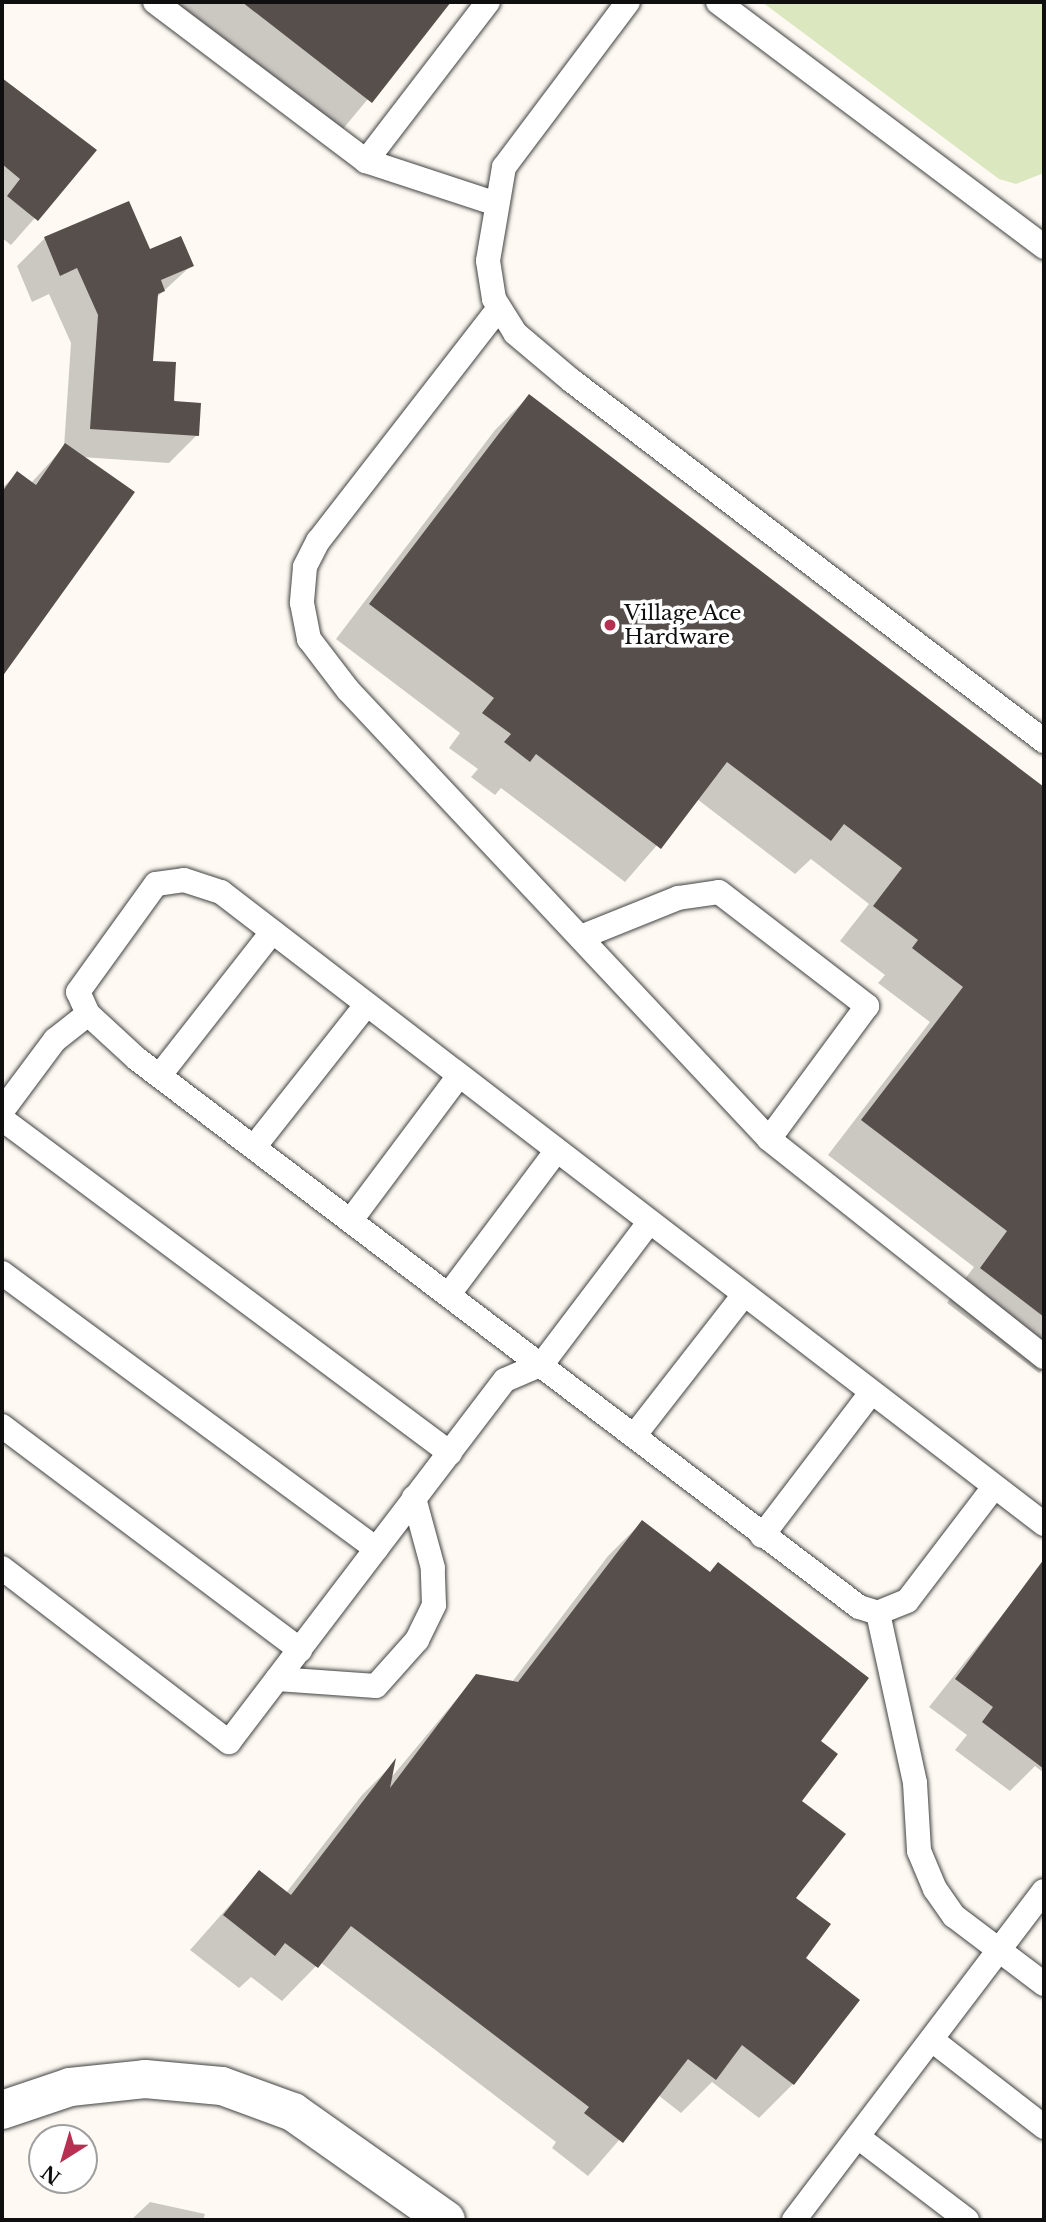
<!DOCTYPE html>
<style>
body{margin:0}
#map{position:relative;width:1046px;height:2222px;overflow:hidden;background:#fefaf3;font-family:"Libre Baskerville",serif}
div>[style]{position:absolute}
.green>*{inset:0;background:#dbe7be}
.shadow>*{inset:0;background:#0003}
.building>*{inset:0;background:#574f4c}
.roads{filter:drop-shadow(0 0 2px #424242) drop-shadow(0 0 2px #424242)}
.service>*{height:24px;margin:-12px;padding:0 12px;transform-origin:12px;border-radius:12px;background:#fff}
.tertiary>*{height:38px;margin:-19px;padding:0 19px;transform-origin:19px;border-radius:19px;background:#fff}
.dots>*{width:19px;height:19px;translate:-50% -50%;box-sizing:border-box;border:4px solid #fff;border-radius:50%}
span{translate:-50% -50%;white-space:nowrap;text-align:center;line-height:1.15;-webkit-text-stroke:7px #fff;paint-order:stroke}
.poi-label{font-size:21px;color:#0f0f0f}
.left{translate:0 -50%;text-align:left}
.frame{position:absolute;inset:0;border:4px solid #0f0f0f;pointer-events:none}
.north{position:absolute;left:28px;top:2124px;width:70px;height:70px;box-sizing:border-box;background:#fff;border:2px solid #9f9f9f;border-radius:50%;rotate:217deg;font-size:19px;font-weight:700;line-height:28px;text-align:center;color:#0f0f0f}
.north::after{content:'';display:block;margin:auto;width:24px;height:32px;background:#b63151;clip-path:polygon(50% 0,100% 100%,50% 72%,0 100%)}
</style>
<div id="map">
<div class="green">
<div style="clip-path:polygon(762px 2px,1044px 2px,1044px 173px,1016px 184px,999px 179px)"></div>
</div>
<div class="shadow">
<div style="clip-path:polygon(163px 2px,449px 2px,337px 136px)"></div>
<div style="clip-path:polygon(2px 80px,94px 151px,11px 245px,2px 238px)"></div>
<div style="clip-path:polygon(45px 238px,149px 251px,192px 265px,156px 298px,151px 363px,197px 435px,169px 463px,82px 457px,12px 660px,2px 670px,2px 488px,17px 474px,31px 483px,64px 447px,71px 343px,49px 294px,32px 302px,17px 266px)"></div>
<div style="clip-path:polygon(529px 396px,1044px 789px,1044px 1368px,1039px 1373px,947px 1303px,974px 1267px,828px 1155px,930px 1022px,878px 983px,885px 975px,840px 941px,869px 904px,811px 859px,795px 874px,697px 799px,625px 882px,501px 788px,495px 795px,471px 777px,478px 769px,449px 748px,460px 733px,336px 639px,495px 430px)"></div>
<div style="clip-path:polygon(642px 1522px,819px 1741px,799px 1801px,794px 1899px,803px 1958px,793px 2084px,759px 2118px,712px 2082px,681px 2113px,658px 2095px,588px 2176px,552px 2148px,556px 2142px,320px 1962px,282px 2001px,251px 1977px,239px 1988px,190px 1950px,259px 1872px,286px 1893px,362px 1795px,393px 1764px,390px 1779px,476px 1676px,512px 1682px,608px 1556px)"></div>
<div style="clip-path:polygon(1039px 1569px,1044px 1572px,1044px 1773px,1035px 1766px,1010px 1791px,955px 1750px,967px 1735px,929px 1707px)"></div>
<div style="clip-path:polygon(150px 2202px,205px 2214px,203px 2220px,131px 2220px)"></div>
</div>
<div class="building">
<div style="clip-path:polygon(242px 2px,451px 2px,372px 103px)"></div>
<div style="clip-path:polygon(2px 78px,97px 150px,38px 221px,7px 196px,20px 179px,2px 164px)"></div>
<div style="clip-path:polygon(129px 201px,150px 249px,181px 236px,194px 266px,161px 280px,165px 291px,158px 294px,153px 361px,176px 362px,174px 401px,201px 403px,199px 436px,90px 429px,98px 315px,77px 268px,60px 276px,44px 237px)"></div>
<div style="clip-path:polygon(529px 394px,1044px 787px,1044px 1317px,980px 1268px,1007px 1231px,861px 1120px,963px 987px,912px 948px,918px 940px,873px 906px,902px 868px,844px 824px,831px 841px,727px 762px,661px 849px,536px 754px,530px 762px,504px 742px,511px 734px,482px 713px,494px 698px,369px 604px)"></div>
<div style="clip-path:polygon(65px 443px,135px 492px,2px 677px,2px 492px,17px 471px,36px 485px)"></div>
<div style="clip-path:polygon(642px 1520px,710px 1572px,718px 1562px,869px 1678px,821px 1741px,838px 1754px,802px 1801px,846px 1834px,796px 1898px,831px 1924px,806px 1958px,860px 2000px,794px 2085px,742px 2045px,716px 2080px,688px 2059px,623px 2143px,584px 2113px,589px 2107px,351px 1926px,318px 1968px,285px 1943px,275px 1956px,223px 1915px,259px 1870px,291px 1895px,396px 1758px,390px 1788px,476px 1674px,518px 1682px)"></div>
<div style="clip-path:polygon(1044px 1559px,1044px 1769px,982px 1722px,993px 1707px,955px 1679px)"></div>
</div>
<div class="roads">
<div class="service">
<div style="left:155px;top:2px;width:264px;rotate:37deg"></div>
<div style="left:366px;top:161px;width:135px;rotate:18.2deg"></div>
<div style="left:628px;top:2px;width:206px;rotate:126.9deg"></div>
<div style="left:504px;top:167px;width:95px;rotate:99.7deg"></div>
<div style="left:488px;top:261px;width:38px;rotate:81deg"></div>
<div style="left:494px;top:299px;width:40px;rotate:58deg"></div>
<div style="left:515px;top:333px;width:75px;rotate:40.1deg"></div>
<div style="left:572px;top:381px;width:594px;rotate:37.33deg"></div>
<div style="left:718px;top:2px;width:408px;rotate:36.9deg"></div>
<div style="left:366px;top:161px;width:200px;rotate:-52.5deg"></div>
<div style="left:499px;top:308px;width:295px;rotate:127.8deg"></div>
<div style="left:318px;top:541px;width:29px;rotate:117deg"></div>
<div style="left:305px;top:567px;width:36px;rotate:95deg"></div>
<div style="left:302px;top:603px;width:37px;rotate:79deg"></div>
<div style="left:309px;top:639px;width:64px;rotate:52.6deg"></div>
<div style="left:348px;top:690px;width:616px;rotate:46.84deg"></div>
<div style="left:769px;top:1139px;width:351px;rotate:38.4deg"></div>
<div style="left:581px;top:937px;width:105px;rotate:-21.9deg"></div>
<div style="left:678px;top:898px;width:41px;rotate:-8.3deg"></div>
<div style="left:719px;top:892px;width:187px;rotate:37.6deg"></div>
<div style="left:867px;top:1006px;width:165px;rotate:126.4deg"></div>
<div style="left:160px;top:1075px;width:182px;rotate:-51.9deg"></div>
<div style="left:2px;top:1111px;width:89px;rotate:-53.3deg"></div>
<div style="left:55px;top:1040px;width:42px;rotate:-38.2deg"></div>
<div style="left:2px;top:1119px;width:559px;rotate:36.71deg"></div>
<div style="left:254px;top:1147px;width:181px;rotate:-51.7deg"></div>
<div style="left:351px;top:1220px;width:179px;rotate:-53.2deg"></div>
<div style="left:2px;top:1273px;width:465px;rotate:36.4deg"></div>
<div style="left:449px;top:1294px;width:176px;rotate:-53.1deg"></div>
<div style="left:2px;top:1426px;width:373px;rotate:36.9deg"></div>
<div style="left:634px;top:1436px;width:177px;rotate:-52.1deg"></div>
<div style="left:994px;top:1487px;width:143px;rotate:127.3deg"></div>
<div style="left:907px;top:1601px;width:31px;rotate:158deg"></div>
<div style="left:878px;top:1613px;width:20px;rotate:-162deg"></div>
<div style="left:859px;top:1607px;width:906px;rotate:-142.8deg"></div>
<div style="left:137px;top:1059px;width:67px;rotate:-137.4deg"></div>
<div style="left:88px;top:1014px;width:24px;rotate:-114deg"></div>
<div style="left:78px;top:992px;width:133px;rotate:-54.2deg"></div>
<div style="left:156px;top:884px;width:28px;rotate:-8deg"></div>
<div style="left:184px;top:880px;width:39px;rotate:18deg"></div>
<div style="left:221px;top:892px;width:1038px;rotate:37.52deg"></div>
<div style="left:762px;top:1536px;width:180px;rotate:-52.7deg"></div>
<div style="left:2px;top:1568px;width:286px;rotate:37.5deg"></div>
<div style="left:229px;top:1742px;width:455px;rotate:-52.7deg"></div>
<div style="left:505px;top:1380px;width:40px;rotate:-23.4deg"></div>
<div style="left:542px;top:1364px;width:176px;rotate:-52.9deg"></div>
<div style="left:878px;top:1613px;width:174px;rotate:77.7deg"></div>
<div style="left:915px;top:1783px;width:68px;rotate:86.6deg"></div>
<div style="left:919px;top:1851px;width:41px;rotate:67.2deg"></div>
<div style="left:935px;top:1889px;width:33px;rotate:55deg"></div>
<div style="left:954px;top:1916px;width:113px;rotate:37.1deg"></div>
<div style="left:277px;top:1679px;width:99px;rotate:4deg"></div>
<div style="left:376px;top:1686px;width:62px;rotate:-48.3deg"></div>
<div style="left:417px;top:1640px;width:39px;rotate:-64deg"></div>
<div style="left:434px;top:1605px;width:37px;rotate:-92deg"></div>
<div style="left:433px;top:1568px;width:73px;rotate:-105.2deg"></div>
<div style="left:932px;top:2040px;width:142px;rotate:37.8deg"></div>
<div style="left:858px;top:2137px;width:137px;rotate:37.3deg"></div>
<div style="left:794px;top:2220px;width:413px;rotate:-52.8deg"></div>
</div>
<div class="tertiary">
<div style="left:2px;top:2110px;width:72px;rotate:-18.7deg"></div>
<div style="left:70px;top:2087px;width:75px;rotate:-6.1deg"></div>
<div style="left:145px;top:2079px;width:77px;rotate:5.2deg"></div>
<div style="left:222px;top:2086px;width:76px;rotate:20.1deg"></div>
<div style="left:293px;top:2112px;width:187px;rotate:35.2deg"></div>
</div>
</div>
<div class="dots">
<div style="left:610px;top:625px;background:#b63151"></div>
</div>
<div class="poi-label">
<span class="left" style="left:624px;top:625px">Village Ace<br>Hardware</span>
</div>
<div class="frame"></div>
<div class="north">N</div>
</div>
